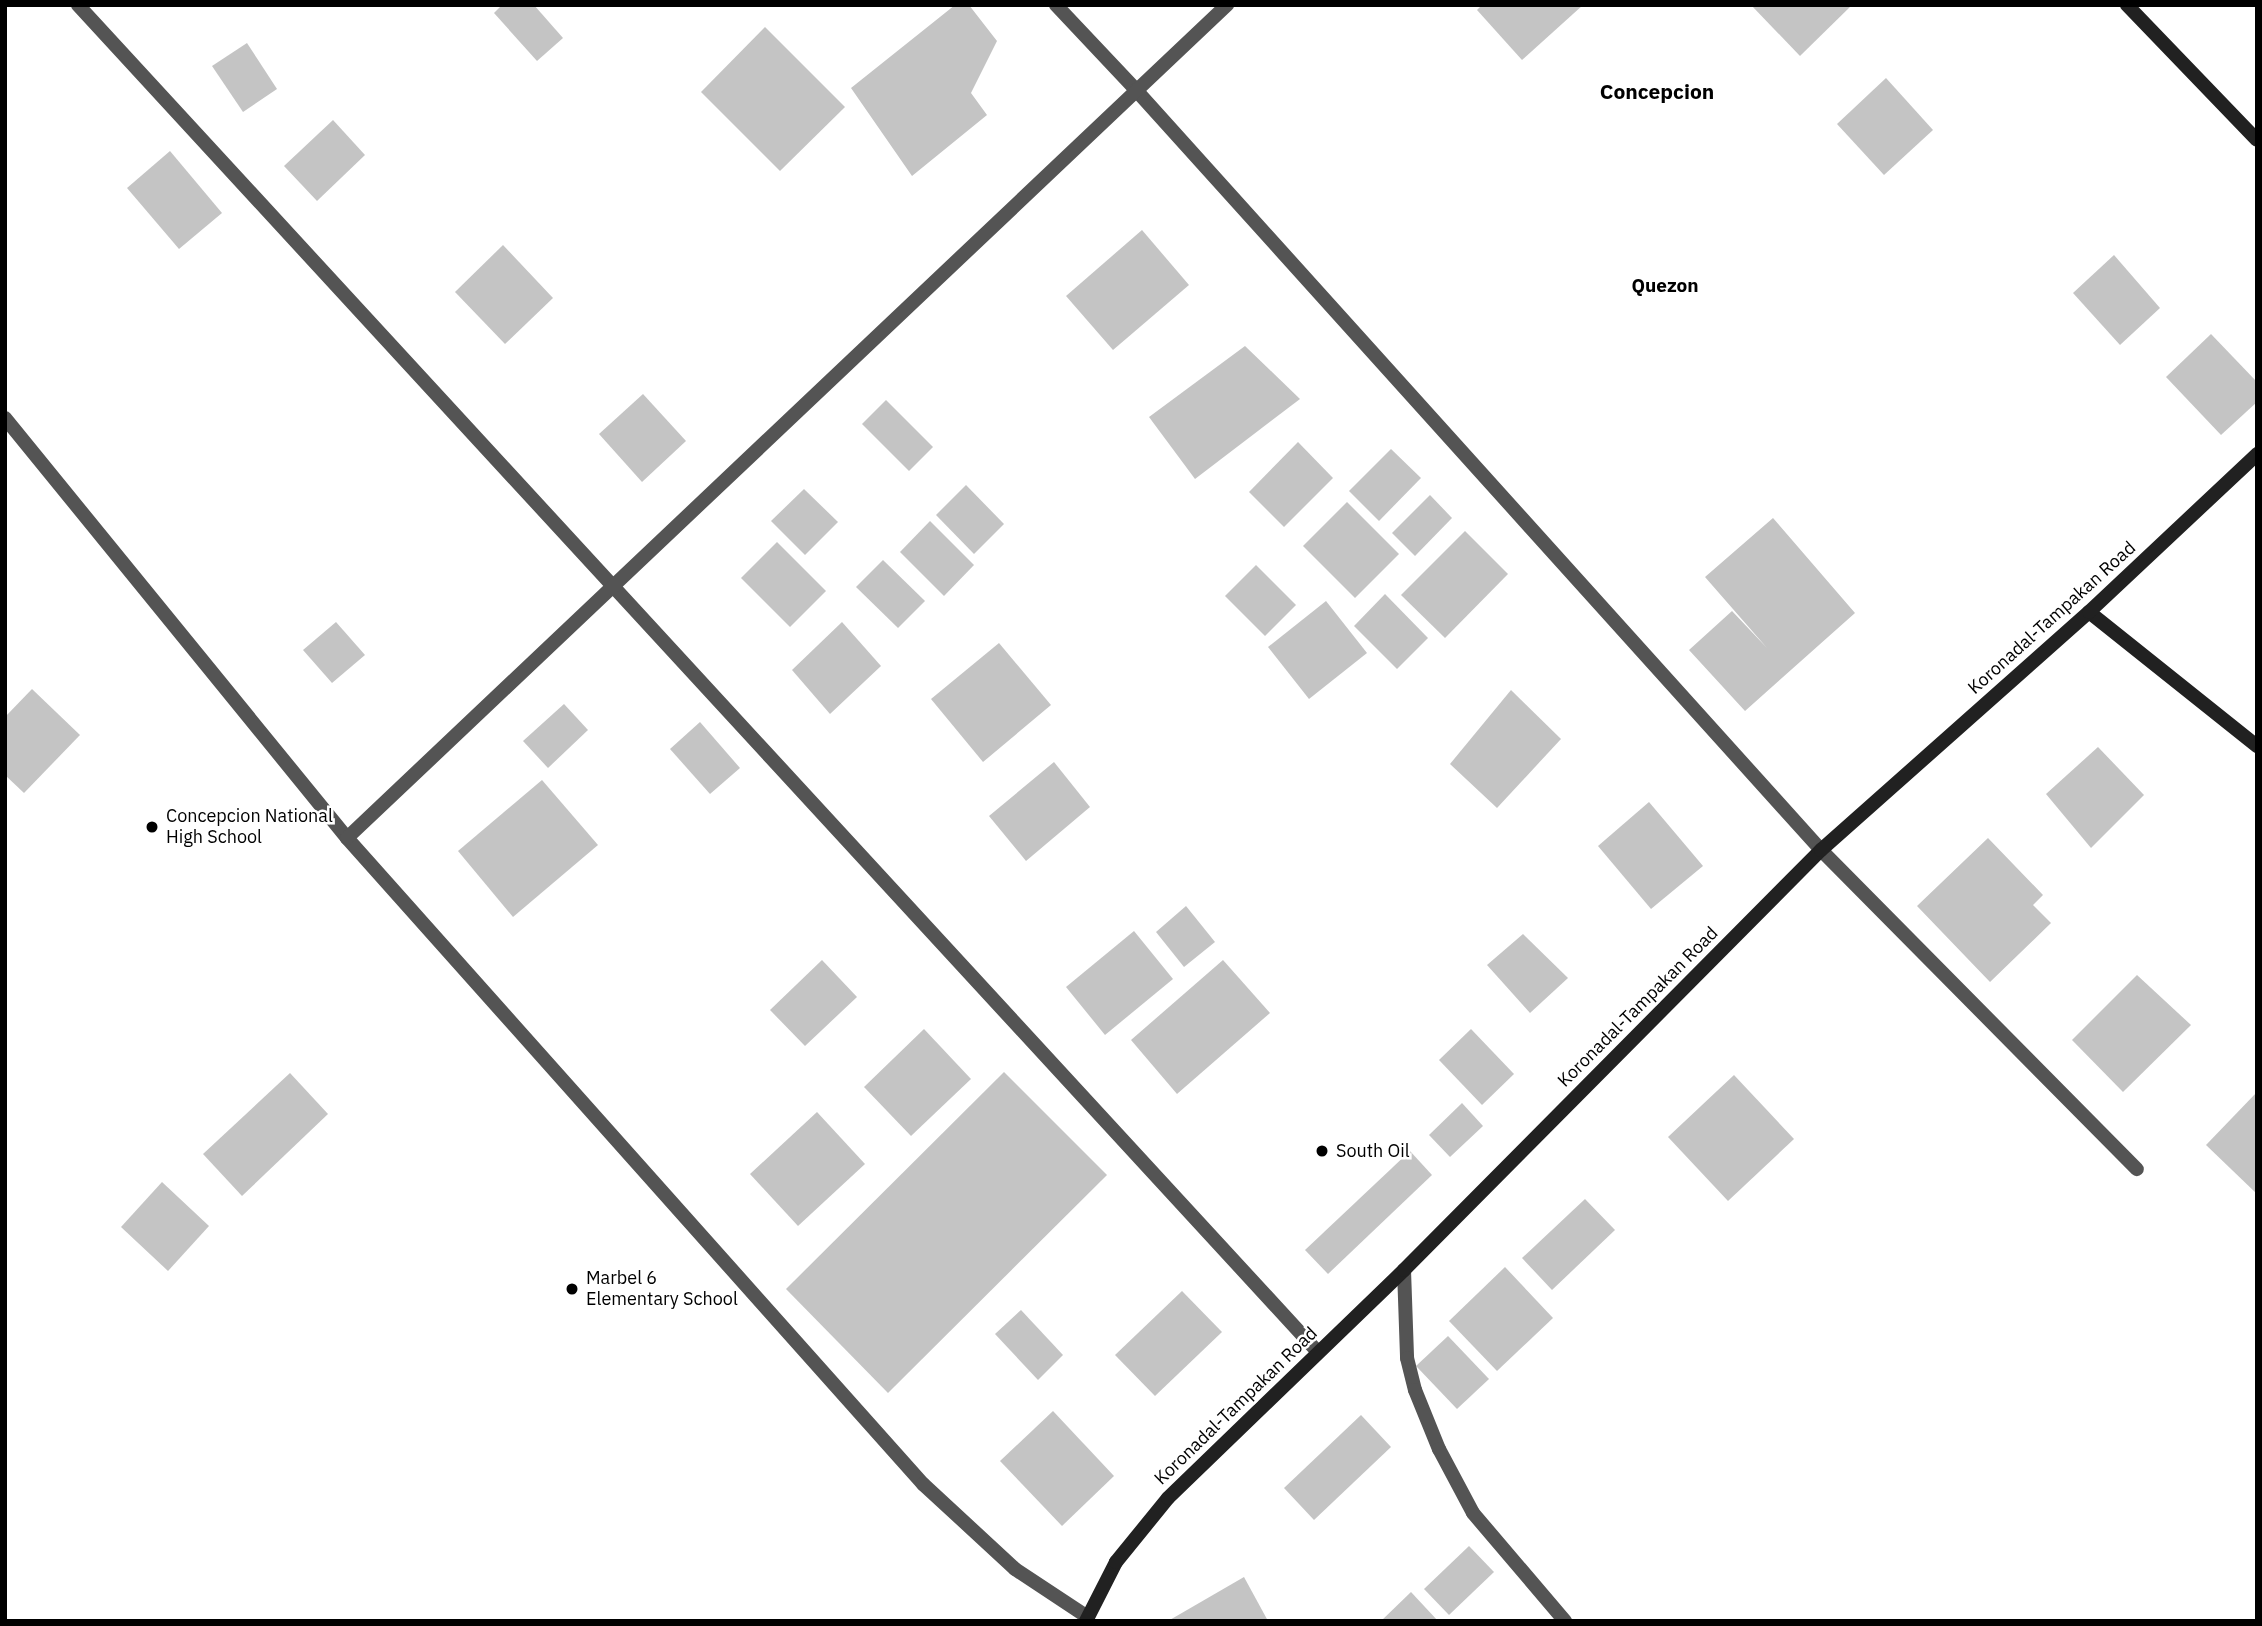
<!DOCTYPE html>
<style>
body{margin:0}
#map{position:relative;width:2262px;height:1626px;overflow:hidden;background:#fff;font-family:"IBM Plex Sans",sans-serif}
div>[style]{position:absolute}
.building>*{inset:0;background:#c4c4c4}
.minor>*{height:14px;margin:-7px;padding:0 7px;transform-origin:7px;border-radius:7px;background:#545454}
.secondary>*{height:14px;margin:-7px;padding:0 7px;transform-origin:7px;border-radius:7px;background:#212121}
.dots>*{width:19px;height:19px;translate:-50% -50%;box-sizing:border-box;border:4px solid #fff;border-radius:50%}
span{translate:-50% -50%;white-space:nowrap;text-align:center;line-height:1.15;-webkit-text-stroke:5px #fff;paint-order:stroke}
.street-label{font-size:18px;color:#000}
.poi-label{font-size:18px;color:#000}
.left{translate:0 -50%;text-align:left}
.neighbourhood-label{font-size:19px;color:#000;font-weight:700}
.quarter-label{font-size:21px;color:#000;font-weight:700}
.frame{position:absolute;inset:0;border:7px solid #000;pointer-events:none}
</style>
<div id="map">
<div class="building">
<div style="clip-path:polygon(502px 5px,534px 5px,563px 38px,537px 61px,494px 13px)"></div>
<div style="clip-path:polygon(955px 5px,969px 5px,997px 41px,971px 93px,987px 115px,912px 176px,851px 88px)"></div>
<div style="clip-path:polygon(1482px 5px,1583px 5px,1522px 60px,1477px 10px)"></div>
<div style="clip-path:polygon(1751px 5px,1852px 5px,1800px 56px)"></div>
<div style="clip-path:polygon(765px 27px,845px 107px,780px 171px,701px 92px)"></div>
<div style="clip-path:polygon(247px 43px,277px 89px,243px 112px,212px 66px)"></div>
<div style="clip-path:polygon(1886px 78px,1933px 130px,1884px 175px,1837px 124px)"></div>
<div style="clip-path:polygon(333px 120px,365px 155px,317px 201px,284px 166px)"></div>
<div style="clip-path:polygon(170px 151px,222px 213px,179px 249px,127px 188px)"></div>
<div style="clip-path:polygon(1142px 230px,1189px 285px,1113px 350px,1066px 296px)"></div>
<div style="clip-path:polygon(503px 245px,553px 298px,505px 344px,455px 292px)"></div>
<div style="clip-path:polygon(2114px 255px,2160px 308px,2120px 345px,2073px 293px)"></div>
<div style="clip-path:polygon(2211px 334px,2257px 382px,2257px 402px,2221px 435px,2166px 377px)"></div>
<div style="clip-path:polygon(1245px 346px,1300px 399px,1195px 479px,1149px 417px)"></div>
<div style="clip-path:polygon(643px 394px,686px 441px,642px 482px,599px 434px)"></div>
<div style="clip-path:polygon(886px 400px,933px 447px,909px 471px,862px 424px)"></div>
<div style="clip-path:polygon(1298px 442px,1333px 478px,1284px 527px,1249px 492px)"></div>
<div style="clip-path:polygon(1391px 449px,1421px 478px,1379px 521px,1349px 491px)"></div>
<div style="clip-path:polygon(966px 485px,1004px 524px,974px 554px,936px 515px)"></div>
<div style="clip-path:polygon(804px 489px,838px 522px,805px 555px,771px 521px)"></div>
<div style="clip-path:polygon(1430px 495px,1452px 518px,1415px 556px,1392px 533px)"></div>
<div style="clip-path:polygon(1347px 502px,1399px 554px,1355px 598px,1303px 546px)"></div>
<div style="clip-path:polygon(1773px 518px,1855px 613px,1745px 711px,1689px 650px,1732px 611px,1767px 648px,1705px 577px)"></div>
<div style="clip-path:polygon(930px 521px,974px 565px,944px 596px,900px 552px)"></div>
<div style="clip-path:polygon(1465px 531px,1508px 574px,1445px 638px,1401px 595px)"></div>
<div style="clip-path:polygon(777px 542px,826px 591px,790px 627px,741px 578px)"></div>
<div style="clip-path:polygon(883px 560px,925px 601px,898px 628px,856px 587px)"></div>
<div style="clip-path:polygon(1256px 565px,1296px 605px,1265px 636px,1225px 596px)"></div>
<div style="clip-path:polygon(1385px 594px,1428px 638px,1397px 669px,1354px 626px)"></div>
<div style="clip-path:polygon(1326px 601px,1367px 653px,1309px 699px,1268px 647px)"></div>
<div style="clip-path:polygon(336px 622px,365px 655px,332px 683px,303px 650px)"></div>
<div style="clip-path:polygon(842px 622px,881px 666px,830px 714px,792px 670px)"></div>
<div style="clip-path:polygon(999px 643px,1051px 705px,983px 762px,931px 699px)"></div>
<div style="clip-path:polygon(32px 689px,80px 735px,24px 793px,5px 775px,5px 717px)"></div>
<div style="clip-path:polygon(1511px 690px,1561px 739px,1497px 808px,1450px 764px)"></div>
<div style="clip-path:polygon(564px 704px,588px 730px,548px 768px,523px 741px)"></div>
<div style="clip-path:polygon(700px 722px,740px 768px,710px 794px,670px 749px)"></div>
<div style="clip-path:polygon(2098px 747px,2144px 795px,2091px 848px,2046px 794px)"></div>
<div style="clip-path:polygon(1054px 762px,1090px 807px,1026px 861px,989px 816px)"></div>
<div style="clip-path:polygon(542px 780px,598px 845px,513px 917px,458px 851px)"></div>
<div style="clip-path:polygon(1649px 802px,1703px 866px,1651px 909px,1598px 846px)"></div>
<div style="clip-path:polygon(1988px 838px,2043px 895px,2033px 905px,2051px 923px,1990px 982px,1917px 906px)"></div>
<div style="clip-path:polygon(1186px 906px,1215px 942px,1184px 967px,1156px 932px)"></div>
<div style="clip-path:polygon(1134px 931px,1173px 979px,1105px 1035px,1066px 987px)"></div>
<div style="clip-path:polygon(1523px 934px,1568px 978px,1530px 1013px,1487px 965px)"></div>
<div style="clip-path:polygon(822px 960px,857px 997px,805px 1046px,770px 1010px)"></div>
<div style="clip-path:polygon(1223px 960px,1270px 1013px,1177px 1094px,1131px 1040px)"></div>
<div style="clip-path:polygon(2137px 975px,2191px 1025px,2123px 1092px,2072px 1040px)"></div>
<div style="clip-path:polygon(924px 1029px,971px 1079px,911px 1136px,864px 1087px)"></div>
<div style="clip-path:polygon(1471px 1029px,1514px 1074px,1482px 1105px,1439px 1060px)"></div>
<div style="clip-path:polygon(1004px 1072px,1107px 1175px,888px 1393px,786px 1289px)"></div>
<div style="clip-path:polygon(290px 1073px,328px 1114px,242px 1196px,203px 1154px)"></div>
<div style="clip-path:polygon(1734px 1075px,1794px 1139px,1728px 1201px,1668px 1137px)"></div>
<div style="clip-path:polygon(2257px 1092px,2257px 1194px,2206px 1145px)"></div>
<div style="clip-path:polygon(1462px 1103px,1483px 1126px,1450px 1157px,1429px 1135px)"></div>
<div style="clip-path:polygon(817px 1112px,865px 1164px,798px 1226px,750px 1174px)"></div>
<div style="clip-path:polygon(1410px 1151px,1432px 1175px,1328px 1274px,1305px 1250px)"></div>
<div style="clip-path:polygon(162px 1182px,209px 1226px,168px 1271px,121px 1227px)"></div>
<div style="clip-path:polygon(1585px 1199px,1615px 1230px,1552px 1290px,1522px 1258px)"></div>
<div style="clip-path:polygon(1505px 1267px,1553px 1318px,1497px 1371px,1449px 1321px)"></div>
<div style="clip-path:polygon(1182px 1291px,1222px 1332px,1155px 1396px,1115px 1355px)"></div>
<div style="clip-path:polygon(1021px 1310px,1063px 1355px,1038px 1380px,995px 1334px)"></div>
<div style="clip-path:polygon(1448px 1336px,1489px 1379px,1457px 1409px,1416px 1366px)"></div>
<div style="clip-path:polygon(1053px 1411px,1114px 1476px,1062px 1526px,1000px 1461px)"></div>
<div style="clip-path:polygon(1361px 1415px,1391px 1447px,1314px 1520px,1284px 1488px)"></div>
<div style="clip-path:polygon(1469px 1546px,1494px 1572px,1449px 1615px,1424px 1589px)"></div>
<div style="clip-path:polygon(1244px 1577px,1268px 1621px,1168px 1621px)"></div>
<div style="clip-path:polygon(1411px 1592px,1438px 1621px,1381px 1621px)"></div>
</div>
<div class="minor">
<div style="left:78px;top:5px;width:1831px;rotate:47.37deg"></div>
<div style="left:1056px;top:5px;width:117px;rotate:46.7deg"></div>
<div style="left:1136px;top:90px;width:1023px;rotate:47.97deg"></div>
<div style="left:1821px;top:850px;width:449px;rotate:45.3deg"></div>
<div style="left:5px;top:418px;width:542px;rotate:50.84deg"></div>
<div style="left:347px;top:838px;width:866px;rotate:48.28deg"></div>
<div style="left:923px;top:1484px;width:125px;rotate:42.7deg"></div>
<div style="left:1015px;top:1569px;width:85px;rotate:33.5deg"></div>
<div style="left:347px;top:838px;width:1212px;rotate:-43.43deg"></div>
<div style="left:1404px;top:1270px;width:88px;rotate:88deg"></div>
<div style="left:1407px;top:1358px;width:33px;rotate:76deg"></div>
<div style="left:1415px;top:1390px;width:64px;rotate:67.9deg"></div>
<div style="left:1439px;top:1449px;width:72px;rotate:62deg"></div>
<div style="left:1473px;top:1513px;width:142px;rotate:49.6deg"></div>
</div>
<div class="secondary">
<div style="left:2127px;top:5px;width:187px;rotate:46.1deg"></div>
<div style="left:2089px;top:612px;width:215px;rotate:38.6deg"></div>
<div style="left:1086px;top:1621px;width:66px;rotate:-63deg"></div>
<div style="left:1116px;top:1562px;width:82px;rotate:-50.9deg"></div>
<div style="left:1168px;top:1498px;width:328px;rotate:-44deg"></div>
<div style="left:1404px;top:1270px;width:592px;rotate:-45.21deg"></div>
<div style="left:1821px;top:850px;width:358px;rotate:-41.6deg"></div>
<div style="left:2089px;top:612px;width:231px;rotate:-43.2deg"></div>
</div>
<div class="dots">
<div style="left:152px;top:827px;background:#000"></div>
<div style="left:1322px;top:1151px;background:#000"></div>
<div style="left:572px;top:1289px;background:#000"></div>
</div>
<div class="street-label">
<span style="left:2052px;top:618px;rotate:-42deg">Koronadal-Tampakan Road</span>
<span style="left:1638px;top:1007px;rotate:-45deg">Koronadal-Tampakan Road</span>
<span style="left:1236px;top:1406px;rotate:-44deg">Koronadal-Tampakan Road</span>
</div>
<div class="poi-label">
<span class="left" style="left:166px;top:827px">Concepcion National<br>High School</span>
<span class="left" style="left:1336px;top:1151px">South Oil</span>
<span class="left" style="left:586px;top:1289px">Marbel 6<br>Elementary School</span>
</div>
<div class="neighbourhood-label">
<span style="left:1665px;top:286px">Quezon</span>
</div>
<div class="quarter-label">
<span style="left:1657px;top:91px">Concepcion</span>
</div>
<div class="frame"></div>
</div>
